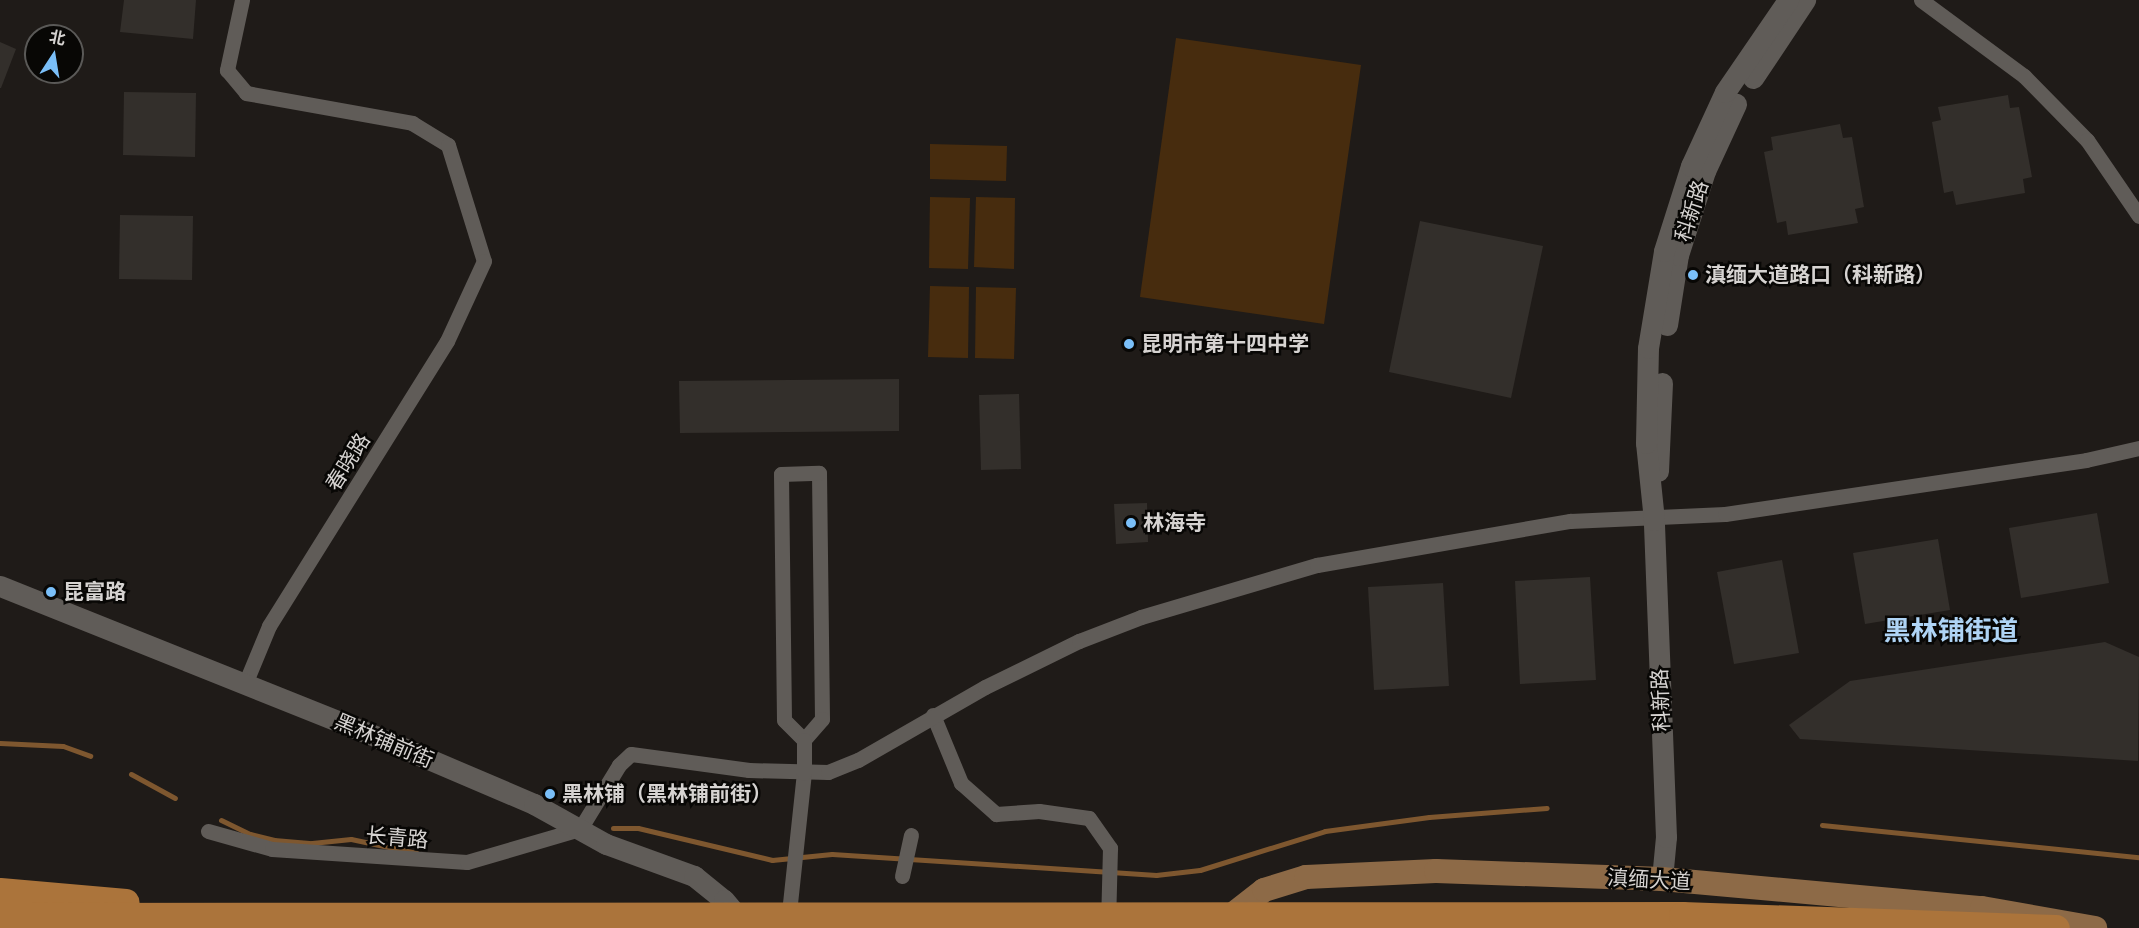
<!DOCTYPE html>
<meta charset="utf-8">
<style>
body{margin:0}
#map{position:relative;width:2139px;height:928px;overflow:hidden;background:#1f1b18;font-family:"Roboto Serif","Noto Sans SC",serif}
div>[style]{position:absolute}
.green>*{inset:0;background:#472c0e}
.stream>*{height:5px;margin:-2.5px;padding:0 2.5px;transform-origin:2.5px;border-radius:2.5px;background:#7e572f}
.building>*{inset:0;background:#332f2b}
.street>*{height:15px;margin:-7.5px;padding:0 7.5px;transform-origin:7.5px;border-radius:7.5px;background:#605c58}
.secondary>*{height:21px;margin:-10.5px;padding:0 10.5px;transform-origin:10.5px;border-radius:10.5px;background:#605c58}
.primary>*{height:24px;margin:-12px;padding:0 12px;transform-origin:12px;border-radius:12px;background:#8d6a47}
.highway>*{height:27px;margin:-13.5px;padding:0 13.5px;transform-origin:13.5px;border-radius:13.5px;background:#ab743b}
.dots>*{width:16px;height:16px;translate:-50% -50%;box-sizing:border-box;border:3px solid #080705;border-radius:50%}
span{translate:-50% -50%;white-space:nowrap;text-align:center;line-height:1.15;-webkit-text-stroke:5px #080705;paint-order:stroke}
.street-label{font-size:21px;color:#d6d3d1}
.poi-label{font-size:21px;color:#d6d3d1;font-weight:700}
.left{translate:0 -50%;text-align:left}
.district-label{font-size:27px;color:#afd4f5;font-weight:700}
.north{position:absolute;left:24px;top:24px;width:60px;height:60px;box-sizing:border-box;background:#080705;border:2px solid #5a5957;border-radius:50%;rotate:12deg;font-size:16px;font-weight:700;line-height:24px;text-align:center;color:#d6d3d1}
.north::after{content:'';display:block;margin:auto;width:21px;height:27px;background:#7abff8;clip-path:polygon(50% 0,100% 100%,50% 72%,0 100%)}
</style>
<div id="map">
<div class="green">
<div style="clip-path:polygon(1176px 38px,1361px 65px,1324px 324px,1140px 297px)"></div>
<div style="clip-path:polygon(930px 144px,1007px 146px,1006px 181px,930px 179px)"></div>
<div style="clip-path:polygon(930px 197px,970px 198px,968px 269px,929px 268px)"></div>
<div style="clip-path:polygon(976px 197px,1015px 198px,1014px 269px,974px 267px)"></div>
<div style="clip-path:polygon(930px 286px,969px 287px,968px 358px,928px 357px)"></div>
<div style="clip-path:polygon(976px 287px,1016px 288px,1014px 359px,975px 358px)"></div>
</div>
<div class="stream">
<div style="left:0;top:743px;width:63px;rotate:2.7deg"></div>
<div style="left:63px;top:746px;width:29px;rotate:20deg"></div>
<div style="left:131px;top:774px;width:50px;rotate:28.6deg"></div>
<div style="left:221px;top:820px;width:32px;rotate:26deg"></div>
<div style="left:250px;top:834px;width:25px;rotate:14deg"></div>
<div style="left:274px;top:840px;width:38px;rotate:5deg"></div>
<div style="left:312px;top:843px;width:39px;rotate:-6deg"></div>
<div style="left:351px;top:839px;width:67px;rotate:12deg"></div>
<div style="left:1822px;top:825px;width:319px;rotate:5.8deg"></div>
<div style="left:613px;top:828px;width:25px"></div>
<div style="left:638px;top:828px;width:138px;rotate:13.4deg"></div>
<div style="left:772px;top:860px;width:60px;rotate:-5.7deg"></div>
<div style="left:832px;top:854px;width:325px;rotate:3.7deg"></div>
<div style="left:1156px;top:875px;width:44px;rotate:-6.5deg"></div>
<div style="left:1200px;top:870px;width:131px;rotate:-17.3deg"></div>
<div style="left:1325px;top:831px;width:105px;rotate:-7.7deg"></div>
<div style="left:1429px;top:817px;width:118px;rotate:-4.4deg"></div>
</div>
<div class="building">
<div style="clip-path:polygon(124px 0,196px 0,193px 39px,120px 32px)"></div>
<div style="clip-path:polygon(0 42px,16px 49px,1px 88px,0 88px)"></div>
<div style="clip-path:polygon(124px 92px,196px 93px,195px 157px,123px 155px)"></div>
<div style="clip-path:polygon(2008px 95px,2010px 108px,2019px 107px,2032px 177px,2023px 179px,2025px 193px,1956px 205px,1953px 191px,1944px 193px,1932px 122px,1941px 120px,1938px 107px)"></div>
<div style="clip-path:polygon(1840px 124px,1843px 138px,1852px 137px,1864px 207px,1855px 209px,1858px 223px,1788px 235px,1786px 221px,1777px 223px,1764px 152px,1773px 150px,1771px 137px)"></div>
<div style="clip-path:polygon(120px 215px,193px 216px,192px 280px,119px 279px)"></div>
<div style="clip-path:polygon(1420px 221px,1543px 246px,1511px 398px,1389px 372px)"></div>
<div style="clip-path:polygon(899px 379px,899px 431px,680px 433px,679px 381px)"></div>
<div style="clip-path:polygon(1019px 394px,1021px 469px,981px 470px,979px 395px)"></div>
<div style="clip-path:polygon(1147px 503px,1148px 542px,1116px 544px,1114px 504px)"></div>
<div style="clip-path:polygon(2097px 513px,2109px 583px,2021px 598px,2009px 528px)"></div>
<div style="clip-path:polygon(1938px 539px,1950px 610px,1865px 624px,1853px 553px)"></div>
<div style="clip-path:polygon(1782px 560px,1799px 653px,1734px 664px,1717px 572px)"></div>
<div style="clip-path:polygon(1590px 577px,1596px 680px,1520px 684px,1515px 581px)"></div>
<div style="clip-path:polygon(1443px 583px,1449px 686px,1374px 690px,1368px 587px)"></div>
<div style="clip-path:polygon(2105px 642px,2139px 657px,2138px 761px,1800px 739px,1789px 725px,1850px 681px)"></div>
</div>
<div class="street">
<div style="left:242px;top:0;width:72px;rotate:102.1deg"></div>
<div style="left:227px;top:70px;width:30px;rotate:50deg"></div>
<div style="left:246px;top:93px;width:169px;rotate:10.2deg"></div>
<div style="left:412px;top:123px;width:42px;rotate:31.4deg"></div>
<div style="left:448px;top:145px;width:121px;rotate:72.8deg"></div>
<div style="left:484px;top:261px;width:88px;rotate:114.8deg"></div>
<div style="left:447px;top:341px;width:336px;rotate:122deg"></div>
<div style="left:269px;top:626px;width:63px;rotate:112.5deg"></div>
<div style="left:1921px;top:0;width:128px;rotate:36.4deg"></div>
<div style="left:2024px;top:76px;width:90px;rotate:45.5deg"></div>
<div style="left:2087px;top:140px;width:92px;rotate:55.6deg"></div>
<div style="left:819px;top:473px;width:246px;rotate:89.3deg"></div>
<div style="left:822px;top:719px;width:28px;rotate:131deg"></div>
<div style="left:804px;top:740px;width:28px;rotate:-135deg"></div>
<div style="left:784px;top:720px;width:246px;rotate:-90.7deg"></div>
<div style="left:781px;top:474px;width:38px;rotate:-2deg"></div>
<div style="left:933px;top:715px;width:74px;rotate:67.6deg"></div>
<div style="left:961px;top:783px;width:47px;rotate:41.5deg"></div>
<div style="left:996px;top:814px;width:43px;rotate:-4deg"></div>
<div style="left:1039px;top:811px;width:50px;rotate:8deg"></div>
<div style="left:1089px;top:818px;width:37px;rotate:55deg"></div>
<div style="left:1110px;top:848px;width:74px;rotate:91.5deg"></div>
<div style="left:208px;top:831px;width:66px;rotate:15.7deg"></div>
<div style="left:272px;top:849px;width:195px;rotate:3.8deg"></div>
<div style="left:467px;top:862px;width:118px;rotate:-16.3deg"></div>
<div style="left:580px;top:829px;width:75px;rotate:-58.6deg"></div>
<div style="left:619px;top:765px;width:16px;rotate:-43deg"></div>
<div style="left:631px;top:754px;width:119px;rotate:7.7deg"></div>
<div style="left:749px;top:770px;width:79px;rotate:1.5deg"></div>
<div style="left:828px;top:772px;width:32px;rotate:-22deg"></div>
<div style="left:858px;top:760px;width:146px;rotate:-29.9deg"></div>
<div style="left:985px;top:687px;width:105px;rotate:-26.1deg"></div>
<div style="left:1079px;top:641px;width:66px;rotate:-21.2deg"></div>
<div style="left:1141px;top:617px;width:184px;rotate:-16.5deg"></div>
<div style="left:1317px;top:565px;width:257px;rotate:-9.9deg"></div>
<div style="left:1570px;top:521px;width:155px;rotate:-2.6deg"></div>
<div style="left:1725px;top:514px;width:365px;rotate:-8.5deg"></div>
<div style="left:2086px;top:460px;width:54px;rotate:-12.8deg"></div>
<div style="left:902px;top:876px;width:42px;rotate:-77.6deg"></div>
<div style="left:788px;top:922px;width:150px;rotate:-83.9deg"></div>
<div style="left:804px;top:773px;width:33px;rotate:-90deg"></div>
</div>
<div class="secondary">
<div style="left:1753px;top:78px;width:94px;rotate:-56.3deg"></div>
<div style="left:1667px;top:325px;width:71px;rotate:-81.1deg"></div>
<div style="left:1678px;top:255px;width:88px;rotate:-72.2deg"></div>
<div style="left:1705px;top:171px;width:74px;rotate:-65.2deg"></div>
<div style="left:1658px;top:471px;width:88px;rotate:-87.4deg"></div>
<div style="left:0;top:586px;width:406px;rotate:21.8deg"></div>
<div style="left:377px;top:737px;width:171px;rotate:23.1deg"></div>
<div style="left:534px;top:804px;width:82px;rotate:29.1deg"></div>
<div style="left:606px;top:844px;width:94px;rotate:20deg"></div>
<div style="left:694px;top:876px;width:38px;rotate:39deg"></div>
<div style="left:724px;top:900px;width:30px;rotate:50deg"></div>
<div style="left:1662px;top:879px;width:42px;rotate:-84.6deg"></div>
<div style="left:1666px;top:837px;width:317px;rotate:-92.2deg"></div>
<div style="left:1654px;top:520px;width:77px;rotate:-95.9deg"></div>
<div style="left:1646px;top:443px;width:95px;rotate:-88.8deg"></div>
<div style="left:1648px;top:348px;width:98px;rotate:-80.6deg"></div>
<div style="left:1664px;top:251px;width:89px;rotate:-72.4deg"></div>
<div style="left:1691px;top:166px;width:81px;rotate:-65.3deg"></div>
<div style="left:1725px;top:92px;width:112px;rotate:-55.6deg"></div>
</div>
<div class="primary">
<div style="left:1223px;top:922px;width:52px;rotate:-38deg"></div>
<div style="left:1264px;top:890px;width:44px;rotate:-17.2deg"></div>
<div style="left:1306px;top:877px;width:130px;rotate:-2.6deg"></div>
<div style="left:1436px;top:871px;width:226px;rotate:2deg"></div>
<div style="left:1662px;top:879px;width:321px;rotate:5.2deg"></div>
<div style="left:1982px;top:908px;width:115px;rotate:10deg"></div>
</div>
<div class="highway">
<div style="left:0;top:891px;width:126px;rotate:5deg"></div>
<div style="left:0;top:916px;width:1682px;rotate:-0.03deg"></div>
<div style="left:1682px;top:915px;width:374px;rotate:2deg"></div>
</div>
<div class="dots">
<div style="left:1693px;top:275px;background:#7abff8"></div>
<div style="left:1129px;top:344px;background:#7abff8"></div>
<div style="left:1131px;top:523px;background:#7abff8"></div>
<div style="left:51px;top:592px;background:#7abff8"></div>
<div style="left:550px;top:794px;background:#7abff8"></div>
</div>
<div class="street-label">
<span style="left:1692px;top:211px;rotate:-72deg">科新路</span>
<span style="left:348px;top:462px;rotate:-58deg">春晓路</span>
<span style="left:1661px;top:700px;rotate:-92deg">科新路</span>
<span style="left:384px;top:741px;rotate:23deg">黑林铺前街</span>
<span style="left:397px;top:838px;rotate:5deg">长青路</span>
<span style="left:1649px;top:880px;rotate:3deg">滇缅大道</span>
</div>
<div class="poi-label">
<span class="left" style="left:1705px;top:275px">滇缅大道路口（科新路）</span>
<span class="left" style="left:1141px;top:344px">昆明市第十四中学</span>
<span class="left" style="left:1143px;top:523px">林海寺</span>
<span class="left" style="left:63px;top:592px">昆富路</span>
<span class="left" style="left:562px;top:794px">黑林铺（黑林铺前街）</span>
</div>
<div class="district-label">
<span style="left:1951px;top:632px">黑林铺街道</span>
</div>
<div class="north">北</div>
</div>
